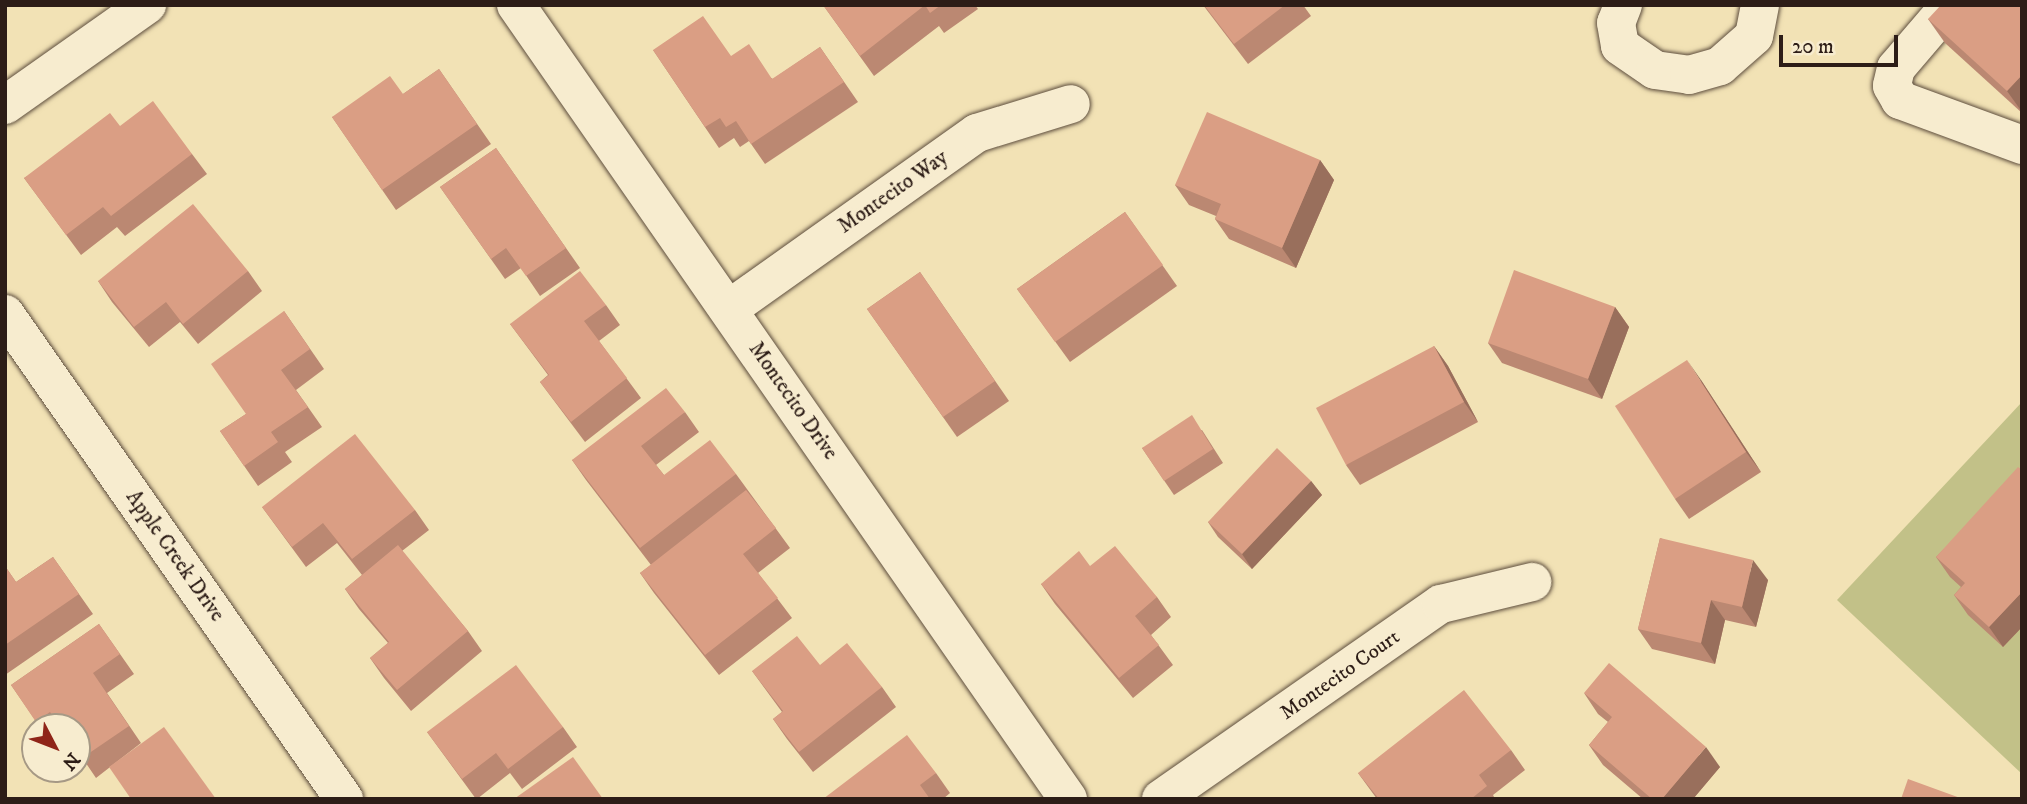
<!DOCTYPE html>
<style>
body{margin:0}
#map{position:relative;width:2027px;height:804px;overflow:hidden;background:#f2e2b5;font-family:"IM FELL DW Pica",serif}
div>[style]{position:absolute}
.green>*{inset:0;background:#c2c188}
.roads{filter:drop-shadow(0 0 2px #5e4e3e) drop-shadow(0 0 2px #5e4e3e)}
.minor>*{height:38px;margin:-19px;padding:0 19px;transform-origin:19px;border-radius:19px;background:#f7eccf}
.wall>*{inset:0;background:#bb8872}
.shaded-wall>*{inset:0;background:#996f5c}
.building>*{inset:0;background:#da9e84}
span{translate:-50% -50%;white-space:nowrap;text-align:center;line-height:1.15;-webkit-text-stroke:5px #f7eccf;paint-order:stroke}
.street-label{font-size:21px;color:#2d1d17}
.frame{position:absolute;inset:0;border:7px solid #2d1d17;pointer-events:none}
.north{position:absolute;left:21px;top:713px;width:70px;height:70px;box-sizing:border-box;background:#f7eccf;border:2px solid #a69985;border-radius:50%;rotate:132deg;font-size:19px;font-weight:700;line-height:28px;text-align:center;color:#2d1d17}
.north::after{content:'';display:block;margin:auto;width:24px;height:32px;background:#8f2418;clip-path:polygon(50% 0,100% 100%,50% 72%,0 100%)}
.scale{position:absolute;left:1779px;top:35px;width:119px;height:32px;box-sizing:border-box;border:4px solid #2d1d17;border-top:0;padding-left:9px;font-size:21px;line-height:24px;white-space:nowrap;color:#2d1d17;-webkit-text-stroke:5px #f7eccf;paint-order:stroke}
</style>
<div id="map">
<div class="green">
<div style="clip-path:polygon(2022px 402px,2022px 774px,1837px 600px)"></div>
</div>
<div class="roads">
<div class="minor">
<div style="left:516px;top:5px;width:967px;rotate:55.19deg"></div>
<div style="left:1623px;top:5px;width:19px;rotate:111deg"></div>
<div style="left:1616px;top:23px;width:23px;rotate:80deg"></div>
<div style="left:1620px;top:46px;width:42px;rotate:34.4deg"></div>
<div style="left:1655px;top:70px;width:34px;rotate:8deg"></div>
<div style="left:1689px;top:75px;width:32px;rotate:-16deg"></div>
<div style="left:1720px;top:66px;width:45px;rotate:-41.4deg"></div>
<div style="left:1754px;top:36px;width:32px;rotate:-79deg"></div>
<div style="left:1950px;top:5px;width:83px;rotate:130.6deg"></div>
<div style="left:1896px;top:68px;width:18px;rotate:103deg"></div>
<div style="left:1892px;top:86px;width:16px;rotate:60deg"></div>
<div style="left:1900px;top:100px;width:130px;rotate:20.2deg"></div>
<div style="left:5px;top:105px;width:174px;rotate:-35.2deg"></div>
<div style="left:729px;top:309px;width:304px;rotate:-35.4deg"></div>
<div style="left:977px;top:133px;width:98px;rotate:-17.1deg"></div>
<div style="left:5px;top:314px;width:592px;rotate:55.05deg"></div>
<div style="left:1161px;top:799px;width:341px;rotate:-34.9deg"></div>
<div style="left:1441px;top:604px;width:94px;rotate:-13.6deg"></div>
</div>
</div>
<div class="wall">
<div style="clip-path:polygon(823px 5px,975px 5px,978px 9px,944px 33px,939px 26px,874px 76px)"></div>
<div style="clip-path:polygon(1203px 5px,1303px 5px,1311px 16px,1248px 64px)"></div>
<div style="clip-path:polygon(2022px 5px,2022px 113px,1945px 43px,1928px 19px)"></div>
<div style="clip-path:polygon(820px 47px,858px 102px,765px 164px,749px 141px,740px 147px,734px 138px,719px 148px,653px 50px,731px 56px,773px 79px)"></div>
<div style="clip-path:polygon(439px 69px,491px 144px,396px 210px,332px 117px,403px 94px)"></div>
<div style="clip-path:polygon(120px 126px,192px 154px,207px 174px,125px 236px,117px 227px,81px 255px,24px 178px)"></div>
<div style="clip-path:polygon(496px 148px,580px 268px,540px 296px,521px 268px,505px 279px,440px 187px)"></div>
<div style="clip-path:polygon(1320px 160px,1334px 180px,1296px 268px,1229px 239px,1215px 219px,1216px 216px,1189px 205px,1175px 185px)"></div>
<div style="clip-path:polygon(1125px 212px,1177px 286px,1070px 362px,1017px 289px)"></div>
<div style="clip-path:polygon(248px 271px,262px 291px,198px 344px,180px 322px,149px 347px,112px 302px,98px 281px)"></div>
<div style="clip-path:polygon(920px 272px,1009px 401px,957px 437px,867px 309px)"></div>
<div style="clip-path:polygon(606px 305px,620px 325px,599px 341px,641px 398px,585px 442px,540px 382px,548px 375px,510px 324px)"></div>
<div style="clip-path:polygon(1615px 307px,1629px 327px,1602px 399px,1502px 363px,1488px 343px)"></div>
<div style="clip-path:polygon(284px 311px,324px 369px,296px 390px,322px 427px,285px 452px,292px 462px,258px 486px,220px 431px,246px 414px)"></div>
<div style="clip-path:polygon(1434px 346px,1448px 366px,1478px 422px,1360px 485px,1346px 465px)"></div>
<div style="clip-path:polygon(1701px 380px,1761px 472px,1689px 519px,1675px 499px)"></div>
<div style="clip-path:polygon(685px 412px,699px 432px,656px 465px,664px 475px,736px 474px,790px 548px,758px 573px,792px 618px,719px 675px,654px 593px,640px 573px,651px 565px,586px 480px,572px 460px)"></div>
<div style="clip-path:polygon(1202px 430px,1223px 463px,1174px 495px,1142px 448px)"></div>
<div style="clip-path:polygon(2022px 470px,2022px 627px,2003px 647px,1968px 615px,1954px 595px,1961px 587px,1950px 577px,1936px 557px)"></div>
<div style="clip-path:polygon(1311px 481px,1322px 495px,1252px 569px,1218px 537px,1208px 522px)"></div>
<div style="clip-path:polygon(262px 507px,415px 510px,429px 530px,402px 551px,468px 631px,482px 651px,411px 711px,384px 678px,370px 658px,388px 643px,359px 609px,345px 589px,362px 575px,337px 543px,306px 567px)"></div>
<div style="clip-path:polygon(1660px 538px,1768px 580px,1756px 627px,1725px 620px,1715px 664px,1652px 649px,1638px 629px)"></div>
<div style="clip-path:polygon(53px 557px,93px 614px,5px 675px,5px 566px,16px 582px)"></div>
<div style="clip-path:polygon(1090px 566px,1157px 597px,1171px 617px,1151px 635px,1173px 665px,1133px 698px,1055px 604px,1041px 584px)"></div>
<div style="clip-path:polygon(99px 624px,134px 674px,107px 693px,141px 743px,96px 778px,77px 750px,77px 727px,40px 727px,11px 685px)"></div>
<div style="clip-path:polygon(820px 665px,882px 687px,896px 707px,813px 772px,787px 739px,773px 719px,782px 712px,752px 671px)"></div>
<div style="clip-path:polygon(1584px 693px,1720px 767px,1693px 799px,1643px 799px,1603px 765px,1589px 745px,1608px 722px,1598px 714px)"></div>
<div style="clip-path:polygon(563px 727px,577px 747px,522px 789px,510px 773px,477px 799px,476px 799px,427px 732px)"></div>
<div style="clip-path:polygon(1511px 750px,1525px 770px,1493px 795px,1495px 799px,1377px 799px,1358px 773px)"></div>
<div style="clip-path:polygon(936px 773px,950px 793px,943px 799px,823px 799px)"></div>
</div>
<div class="shaded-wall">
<div style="clip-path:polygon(2022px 75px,2022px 112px,2007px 91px)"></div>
<div style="clip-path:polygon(1320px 160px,1334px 180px,1296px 268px,1282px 248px)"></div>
<div style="clip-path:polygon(1615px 307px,1629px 327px,1602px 399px,1588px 379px)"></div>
<div style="clip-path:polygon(1434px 346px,1448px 366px,1478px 422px,1464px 402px)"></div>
<div style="clip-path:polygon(1687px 360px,1701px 380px,1761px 472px,1746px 452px)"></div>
<div style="clip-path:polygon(1311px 481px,1322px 495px,1252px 569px,1242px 554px)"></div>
<div style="clip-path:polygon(1753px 560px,1768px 580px,1756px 627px,1742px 607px)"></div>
<div style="clip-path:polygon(2022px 592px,2022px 627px,2003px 647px,1989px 627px)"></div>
<div style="clip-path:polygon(1711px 600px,1725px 620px,1715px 664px,1701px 643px)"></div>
<div style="clip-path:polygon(1706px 747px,1720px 767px,1693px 799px,1662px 799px)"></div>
</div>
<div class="building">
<div style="clip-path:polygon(823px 5px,941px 5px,930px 13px,925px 5px,860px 56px)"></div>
<div style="clip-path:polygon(1204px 5px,1285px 5px,1234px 44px)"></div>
<div style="clip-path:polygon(1941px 5px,2022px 5px,2022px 75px,2007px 91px,1928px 19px)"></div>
<div style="clip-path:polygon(703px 16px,731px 56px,749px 44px,772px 79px,820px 47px,844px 82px,751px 144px,736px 121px,726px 127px,720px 118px,705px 127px,653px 50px)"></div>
<div style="clip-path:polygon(439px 69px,477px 124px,382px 190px,332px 117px,390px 76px,403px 94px)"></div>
<div style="clip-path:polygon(153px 101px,192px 154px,111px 216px,103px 207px,66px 235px,24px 178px,110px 113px,120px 126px)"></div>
<div style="clip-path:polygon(1207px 112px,1320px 160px,1282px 248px,1215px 219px,1221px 204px,1175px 185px)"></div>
<div style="clip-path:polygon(496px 148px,566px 248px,526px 276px,506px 248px,491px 259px,440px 187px)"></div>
<div style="clip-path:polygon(193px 204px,248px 271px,183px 324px,166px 302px,134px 327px,98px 281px)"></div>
<div style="clip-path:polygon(1125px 212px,1163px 265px,1055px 342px,1017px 289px)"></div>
<div style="clip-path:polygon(1514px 270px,1615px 307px,1588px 379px,1488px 343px)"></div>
<div style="clip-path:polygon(580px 271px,606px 305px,584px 321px,627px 378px,571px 422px,540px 382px,549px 375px,510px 324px)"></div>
<div style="clip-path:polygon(920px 272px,995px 381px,943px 417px,867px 309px)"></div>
<div style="clip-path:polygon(284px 311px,310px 349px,281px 370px,308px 407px,271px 432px,278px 442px,244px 466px,220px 431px,246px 414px,211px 364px)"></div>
<div style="clip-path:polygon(1434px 346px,1464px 402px,1346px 465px,1316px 408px)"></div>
<div style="clip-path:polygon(1687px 360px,1746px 452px,1675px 499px,1615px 406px)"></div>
<div style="clip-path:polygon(666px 388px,685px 412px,641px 446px,664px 475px,710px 440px,736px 474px,640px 548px,572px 460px)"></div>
<div style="clip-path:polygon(1192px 415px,1213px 449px,1164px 481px,1142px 448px)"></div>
<div style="clip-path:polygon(355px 434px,415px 510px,352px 559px,323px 523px,292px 547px,262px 507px)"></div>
<div style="clip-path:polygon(1277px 448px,1311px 481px,1242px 554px,1208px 522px)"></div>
<div style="clip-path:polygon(2018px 467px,2022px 470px,2022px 592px,1989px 627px,1954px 595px,1965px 583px,1936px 557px)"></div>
<div style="clip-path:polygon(746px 490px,776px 528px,743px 554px,778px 598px,705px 655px,640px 573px)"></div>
<div style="clip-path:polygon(1660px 538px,1753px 560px,1742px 607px,1711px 600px,1701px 643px,1638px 629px)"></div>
<div style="clip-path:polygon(398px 545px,468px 631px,397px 690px,370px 658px,389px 642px,345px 589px)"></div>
<div style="clip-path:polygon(1115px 546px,1157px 597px,1135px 616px,1159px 645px,1119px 678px,1041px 584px,1079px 551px,1090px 566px)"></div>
<div style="clip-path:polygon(53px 557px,79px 594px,5px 645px,5px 566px,16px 582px)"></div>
<div style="clip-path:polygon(99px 624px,120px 654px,93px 673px,129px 726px,82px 758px,77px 750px,77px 727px,61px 727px,50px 712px,36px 722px,11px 685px)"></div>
<div style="clip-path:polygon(797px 636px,820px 665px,847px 643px,882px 687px,799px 752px,773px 719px,783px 711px,752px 671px)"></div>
<div style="clip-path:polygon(1609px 663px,1706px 747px,1662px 799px,1652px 799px,1589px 745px,1612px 717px,1584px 693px)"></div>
<div style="clip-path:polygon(516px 665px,563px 727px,508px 769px,496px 753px,462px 779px,427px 732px)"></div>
<div style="clip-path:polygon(1464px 690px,1511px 750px,1479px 775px,1487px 786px,1471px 799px,1379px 799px,1358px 773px)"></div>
<div style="clip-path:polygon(164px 727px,216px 799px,131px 799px,109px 767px)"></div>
<div style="clip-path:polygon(907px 735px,936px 773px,920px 785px,930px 799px,823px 799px)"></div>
<div style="clip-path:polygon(573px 757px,603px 799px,514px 799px)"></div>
<div style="clip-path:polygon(1908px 779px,1963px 799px,1901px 799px)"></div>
</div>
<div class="street-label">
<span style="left:893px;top:192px;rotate:-35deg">Montecito Way</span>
<span style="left:793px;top:401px;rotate:55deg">Montecito Drive</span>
<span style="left:175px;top:556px;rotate:55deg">Apple Creek Drive</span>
<span style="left:1340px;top:675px;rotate:-35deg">Montecito Court</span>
</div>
<div class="frame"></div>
<div class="north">N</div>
<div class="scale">20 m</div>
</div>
